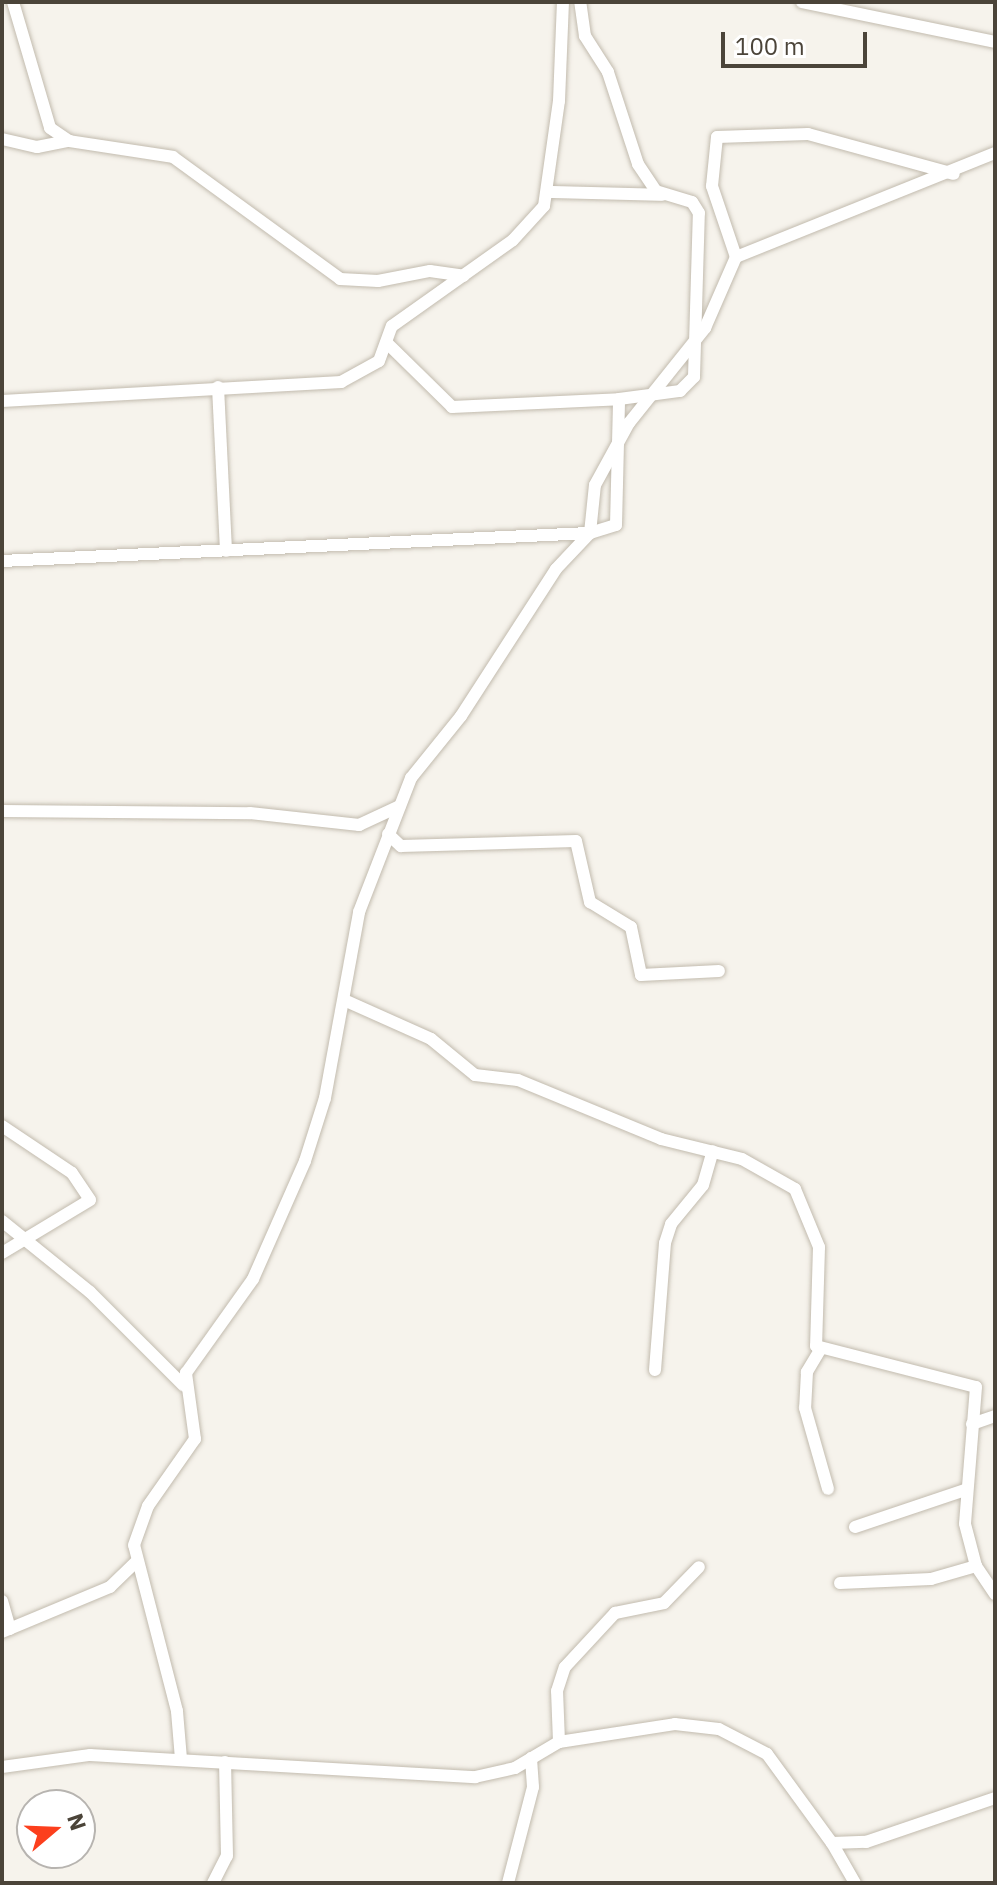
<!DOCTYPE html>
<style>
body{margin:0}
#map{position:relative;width:997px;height:1885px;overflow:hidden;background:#f6f3ec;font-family:"IBM Plex Sans",sans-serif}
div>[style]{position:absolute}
.roads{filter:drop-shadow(0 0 2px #c2bbae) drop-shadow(0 0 2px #c2bbae)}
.street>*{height:12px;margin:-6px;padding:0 6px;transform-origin:6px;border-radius:6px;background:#fff}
span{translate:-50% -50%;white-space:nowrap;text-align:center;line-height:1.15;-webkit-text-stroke:8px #fff;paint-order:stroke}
.frame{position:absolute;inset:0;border:4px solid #4b4439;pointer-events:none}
.north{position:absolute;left:16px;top:1789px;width:80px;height:80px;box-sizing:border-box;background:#fff;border:2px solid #b7b4b0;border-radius:50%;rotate:71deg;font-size:22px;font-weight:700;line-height:32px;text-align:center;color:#4b4439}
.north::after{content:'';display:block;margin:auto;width:28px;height:36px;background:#fc3f1d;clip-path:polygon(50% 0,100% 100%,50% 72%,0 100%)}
.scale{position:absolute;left:721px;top:32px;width:146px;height:36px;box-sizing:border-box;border:4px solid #4b4439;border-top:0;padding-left:10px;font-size:24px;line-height:28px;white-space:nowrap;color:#4b4439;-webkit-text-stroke:6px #fff;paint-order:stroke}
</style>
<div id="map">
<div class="roads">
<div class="street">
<div style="left:13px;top:2px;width:131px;rotate:73.6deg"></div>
<div style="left:50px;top:128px;width:23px;rotate:34deg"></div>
<div style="left:802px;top:2px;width:197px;rotate:11.7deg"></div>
<div style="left:2px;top:139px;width:36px;rotate:13deg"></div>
<div style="left:37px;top:147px;width:33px;rotate:-11deg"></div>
<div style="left:69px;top:141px;width:105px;rotate:8.7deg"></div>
<div style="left:173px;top:157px;width:207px;rotate:36.1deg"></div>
<div style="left:340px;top:279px;width:38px;rotate:3deg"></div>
<div style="left:378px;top:281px;width:53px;rotate:-10.9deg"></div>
<div style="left:430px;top:271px;width:34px;rotate:8deg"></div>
<div style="left:549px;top:192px;width:113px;rotate:1.5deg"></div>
<div style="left:736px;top:257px;width:279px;rotate:-21.9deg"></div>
<div style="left:388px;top:344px;width:90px;rotate:44.5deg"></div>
<div style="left:452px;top:407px;width:167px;rotate:-2.7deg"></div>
<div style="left:218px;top:387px;width:164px;rotate:87.2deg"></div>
<div style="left:2px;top:401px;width:340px;rotate:-3.2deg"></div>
<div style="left:341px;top:382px;width:43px;rotate:-28.9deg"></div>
<div style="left:379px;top:361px;width:37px;rotate:-70deg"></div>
<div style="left:392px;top:326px;width:148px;rotate:-35.4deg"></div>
<div style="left:513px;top:240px;width:46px;rotate:-47.6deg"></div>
<div style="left:544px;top:206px;width:106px;rotate:-81.9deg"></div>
<div style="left:559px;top:101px;width:99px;rotate:-87.7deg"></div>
<div style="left:2px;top:561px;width:589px;rotate:-2.73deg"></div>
<div style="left:590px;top:533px;width:48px;rotate:-84.1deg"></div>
<div style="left:595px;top:485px;width:71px;rotate:-61.3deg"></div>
<div style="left:629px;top:423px;width:122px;rotate:-51.3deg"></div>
<div style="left:705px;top:328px;width:77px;rotate:-66.4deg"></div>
<div style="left:736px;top:257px;width:75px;rotate:-108.7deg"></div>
<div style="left:712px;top:186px;width:49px;rotate:-84.2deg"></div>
<div style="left:717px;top:137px;width:91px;rotate:-1.9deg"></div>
<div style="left:808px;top:134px;width:151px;rotate:15.3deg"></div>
<div style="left:2px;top:811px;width:248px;rotate:0.5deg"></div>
<div style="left:250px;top:813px;width:110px;rotate:6.3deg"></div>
<div style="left:359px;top:825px;width:45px;rotate:-24.9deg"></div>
<div style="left:388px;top:834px;width:18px;rotate:43deg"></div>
<div style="left:401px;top:846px;width:175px;rotate:-1.6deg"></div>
<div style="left:576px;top:841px;width:63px;rotate:77.1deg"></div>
<div style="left:590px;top:902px;width:48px;rotate:31.4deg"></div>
<div style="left:631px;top:927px;width:49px;rotate:78.2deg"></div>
<div style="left:641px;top:975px;width:78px;rotate:-2.9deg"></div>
<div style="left:344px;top:1000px;width:95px;rotate:24.1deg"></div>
<div style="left:431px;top:1039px;width:57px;rotate:39.3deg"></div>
<div style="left:475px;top:1075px;width:43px;rotate:6.6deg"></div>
<div style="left:518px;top:1080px;width:155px;rotate:22.4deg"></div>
<div style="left:661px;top:1139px;width:83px;rotate:13.9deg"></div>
<div style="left:742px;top:1159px;width:61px;rotate:29.5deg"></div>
<div style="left:795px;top:1189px;width:63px;rotate:67.5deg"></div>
<div style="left:819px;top:1247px;width:99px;rotate:91.7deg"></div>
<div style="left:816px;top:1346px;width:165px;rotate:14.4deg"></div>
<div style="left:976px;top:1387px;width:137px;rotate:94.6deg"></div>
<div style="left:965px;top:1524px;width:43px;rotate:75.3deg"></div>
<div style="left:976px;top:1566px;width:34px;rotate:56deg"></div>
<div style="left:2px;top:1126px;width:84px;rotate:33.9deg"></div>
<div style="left:72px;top:1173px;width:32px;rotate:56deg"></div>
<div style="left:90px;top:1200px;width:103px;rotate:148.9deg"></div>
<div style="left:2px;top:1221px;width:113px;rotate:38.9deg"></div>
<div style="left:90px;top:1292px;width:132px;rotate:45deg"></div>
<div style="left:820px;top:1350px;width:26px;rotate:121deg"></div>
<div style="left:807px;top:1372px;width:36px;rotate:93deg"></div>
<div style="left:805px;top:1408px;width:84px;rotate:74.1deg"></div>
<div style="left:655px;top:1370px;width:127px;rotate:-85.5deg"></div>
<div style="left:665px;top:1243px;width:20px;rotate:-72deg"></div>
<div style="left:671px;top:1224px;width:50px;rotate:-50.6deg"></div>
<div style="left:703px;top:1185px;width:35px;rotate:-74deg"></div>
<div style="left:972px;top:1424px;width:24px;rotate:-19deg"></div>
<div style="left:855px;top:1527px;width:116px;rotate:-18.6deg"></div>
<div style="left:840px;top:1583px;width:91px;rotate:-2.5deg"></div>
<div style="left:931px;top:1579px;width:47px;rotate:-16.1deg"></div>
<div style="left:2px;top:1601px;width:29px;rotate:74deg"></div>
<div style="left:2px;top:1632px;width:117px;rotate:-22.6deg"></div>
<div style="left:110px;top:1587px;width:37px;rotate:-44deg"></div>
<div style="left:559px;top:1742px;width:51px;rotate:-92.2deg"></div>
<div style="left:557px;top:1691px;width:25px;rotate:-72deg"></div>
<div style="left:565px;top:1667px;width:74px;rotate:-47.2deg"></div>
<div style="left:615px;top:1613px;width:50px;rotate:-11.5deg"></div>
<div style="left:664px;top:1603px;width:50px;rotate:-45.8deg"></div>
<div style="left:181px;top:1759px;width:48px;rotate:-94.8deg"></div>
<div style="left:177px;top:1711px;width:171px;rotate:-104.5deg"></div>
<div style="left:134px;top:1545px;width:41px;rotate:-70.3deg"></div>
<div style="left:148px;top:1506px;width:82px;rotate:-55deg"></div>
<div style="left:195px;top:1439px;width:67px;rotate:-97.8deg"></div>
<div style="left:186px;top:1373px;width:115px;rotate:-54.5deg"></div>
<div style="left:253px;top:1279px;width:129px;rotate:-66.2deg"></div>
<div style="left:305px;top:1161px;width:66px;rotate:-72.4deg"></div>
<div style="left:325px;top:1098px;width:189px;rotate:-79.6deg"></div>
<div style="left:359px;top:912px;width:144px;rotate:-68.8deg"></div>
<div style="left:411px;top:778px;width:80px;rotate:-51.1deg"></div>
<div style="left:461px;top:716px;width:175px;rotate:-57.1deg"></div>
<div style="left:556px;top:569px;width:50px;rotate:-46.6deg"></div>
<div style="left:590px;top:533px;width:27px;rotate:-17deg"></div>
<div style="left:616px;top:525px;width:126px;rotate:-88.6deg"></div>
<div style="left:619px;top:399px;width:62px;rotate:-7.5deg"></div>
<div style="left:680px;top:391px;width:20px;rotate:-45deg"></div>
<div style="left:694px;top:377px;width:164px;rotate:-88.3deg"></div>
<div style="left:699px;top:213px;width:13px;rotate:-122deg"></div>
<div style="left:692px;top:202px;width:38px;rotate:-163deg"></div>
<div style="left:656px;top:191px;width:32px;rotate:-124deg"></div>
<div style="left:638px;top:164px;width:97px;rotate:-108.1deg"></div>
<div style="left:608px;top:72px;width:43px;rotate:-122.6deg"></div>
<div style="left:585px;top:36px;width:34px;rotate:-98deg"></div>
<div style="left:2px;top:1767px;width:89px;rotate:-7.8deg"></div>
<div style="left:90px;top:1755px;width:386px;rotate:3.3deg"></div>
<div style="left:475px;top:1777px;width:41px;rotate:-12.7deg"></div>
<div style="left:515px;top:1768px;width:51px;rotate:-30.6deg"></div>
<div style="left:559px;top:1742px;width:117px;rotate:-8.8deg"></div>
<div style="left:675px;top:1724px;width:44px;rotate:6.5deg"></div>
<div style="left:719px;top:1729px;width:54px;rotate:27.5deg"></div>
<div style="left:767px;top:1754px;width:110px;rotate:53.9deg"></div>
<div style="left:832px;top:1843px;width:34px;rotate:-2deg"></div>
<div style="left:866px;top:1842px;width:136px;rotate:-18.8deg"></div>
<div style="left:832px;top:1843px;width:46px;rotate:60.1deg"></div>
<div style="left:213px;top:1883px;width:30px;rotate:-63deg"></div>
<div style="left:227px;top:1856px;width:94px;rotate:-91.2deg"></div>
<div style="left:508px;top:1883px;width:99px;rotate:-75.4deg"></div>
<div style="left:533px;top:1787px;width:29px;rotate:-94deg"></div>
</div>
</div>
<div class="frame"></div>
<div class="north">N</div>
<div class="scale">100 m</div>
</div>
